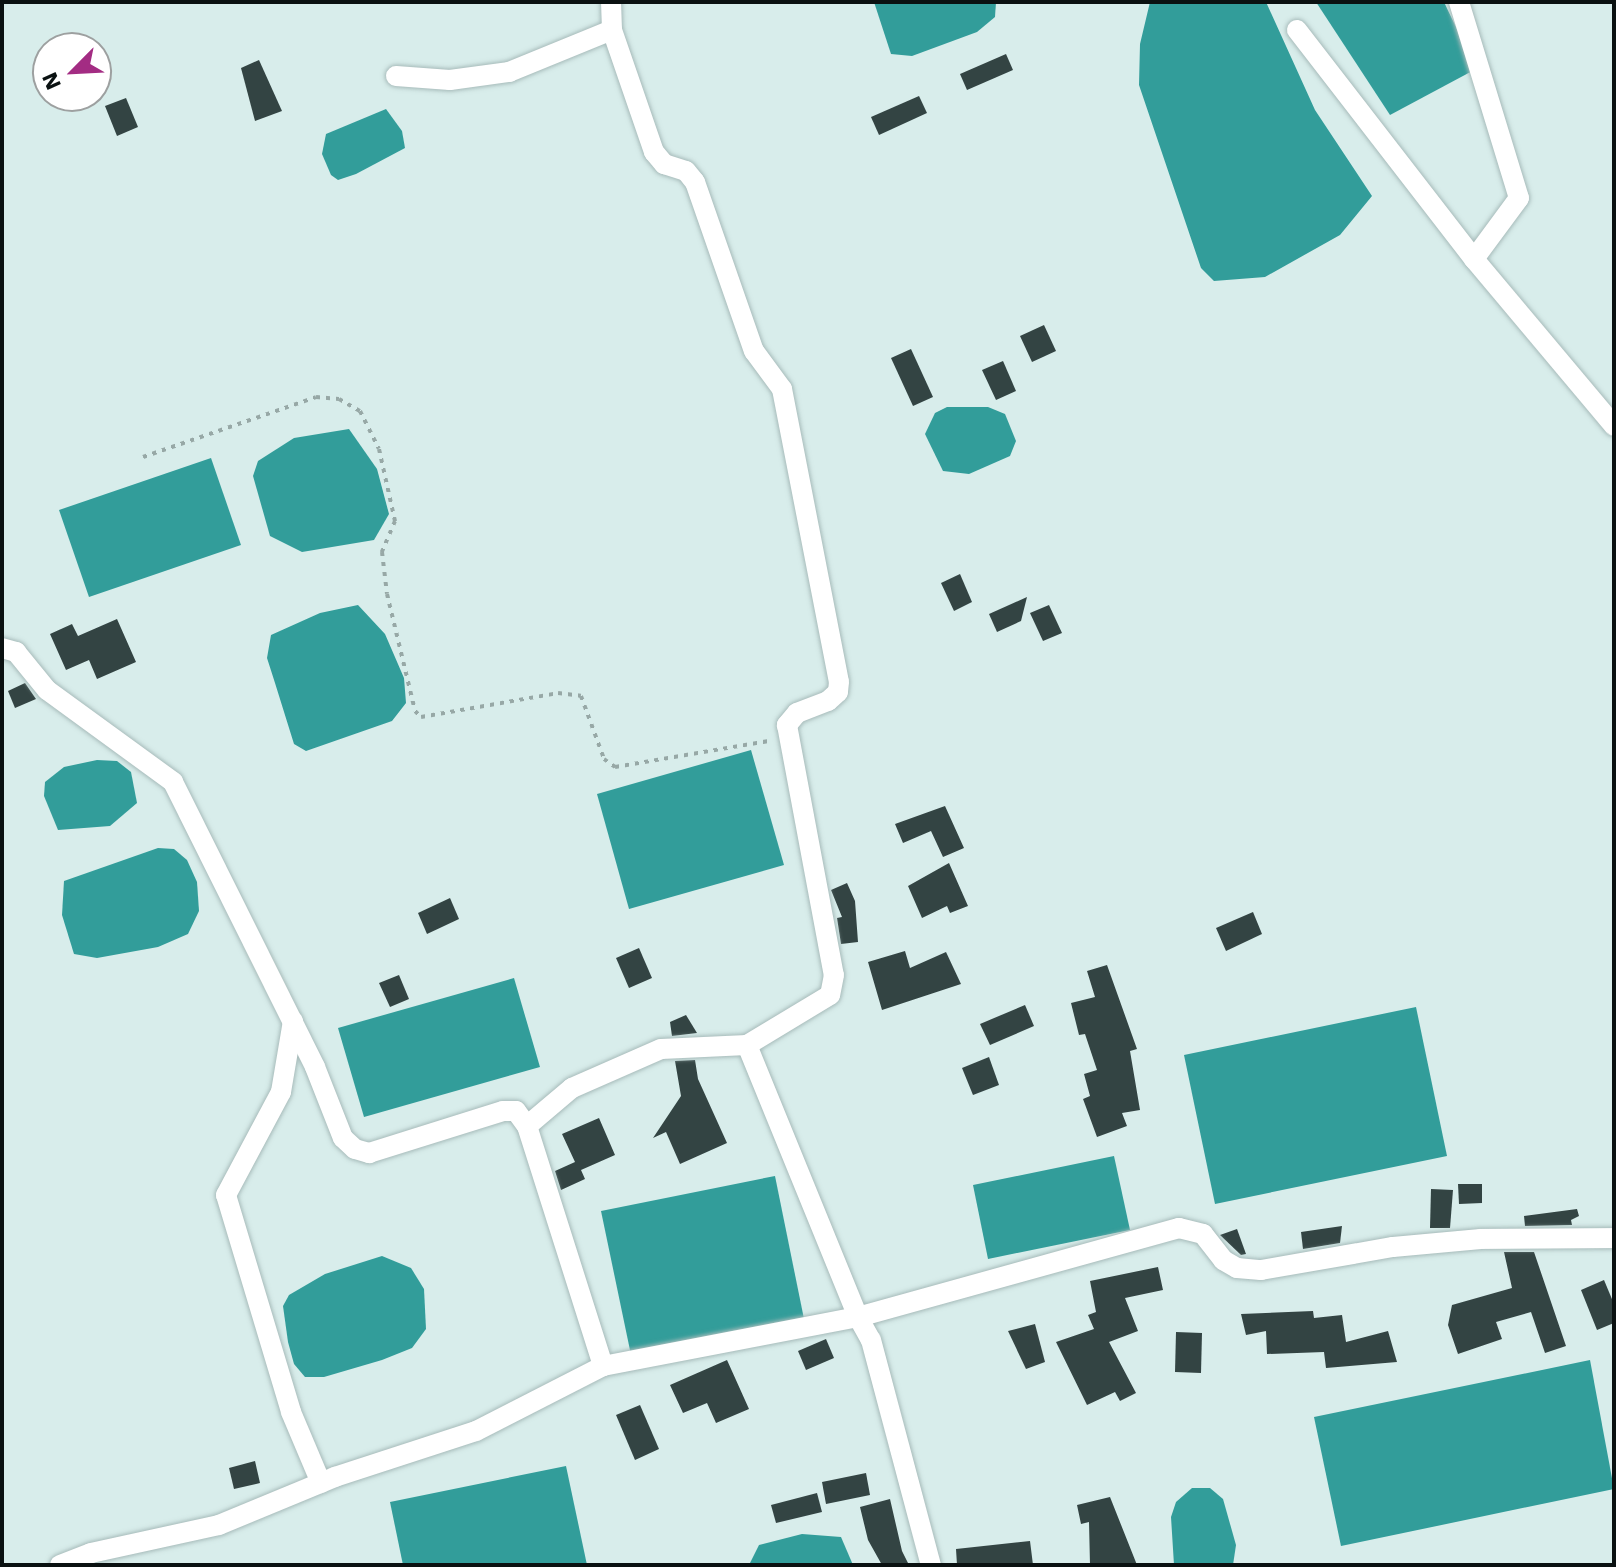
<!DOCTYPE html>
<style>
body{margin:0}
#map{position:relative;width:1616px;height:1567px;overflow:hidden;background:#d8edeb;font-family:"Work Sans",sans-serif}
div>[style]{position:absolute}
.water>*{inset:0;background:#329d9a}
.building>*{inset:0;background:#334443}
.path>*{height:4px;margin-top:-2px;transform-origin:0;background:repeating-linear-gradient(90deg,#97a8a6 0 4px,transparent 0 10px)}
.roads{filter:drop-shadow(0 0 2px #a7bbba) drop-shadow(0 0 2px #a7bbba)}
.street>*{height:20px;margin:-10px;padding:0 10px;transform-origin:10px;border-radius:10px;background:#fff}
span{translate:-50% -50%;white-space:nowrap;text-align:center;line-height:1.15;-webkit-text-stroke:8px #fff;paint-order:stroke}
.frame{position:absolute;inset:0;border:4px solid #0a1111;pointer-events:none}
.north{position:absolute;left:32px;top:32px;width:80px;height:80px;box-sizing:border-box;background:#fff;border:2px solid #9da0a0;border-radius:50%;rotate:246deg;font-size:22px;font-weight:700;line-height:32px;text-align:center;color:#0a1111}
.north::after{content:'';display:block;margin:auto;width:28px;height:36px;background:#a32c83;clip-path:polygon(50% 0,100% 100%,50% 72%,0 100%)}
</style>
<div id="map">
<div class="water">
<div style="clip-path:polygon(874px 2px,996px 2px,995px 17px,977px 32px,912px 56px,891px 54px)"></div>
<div style="clip-path:polygon(1150px 2px,1266px 2px,1315px 110px,1372px 196px,1340px 235px,1265px 277px,1214px 281px,1201px 268px,1139px 85px,1140px 44px)"></div>
<div style="clip-path:polygon(1316px 2px,1444px 2px,1476px 69px,1390px 115px)"></div>
<div style="clip-path:polygon(386px 109px,402px 131px,405px 148px,356px 174px,338px 180px,331px 175px,322px 154px,326px 134px)"></div>
<div style="clip-path:polygon(947px 407px,988px 407px,1005px 414px,1016px 441px,1010px 456px,969px 474px,943px 471px,925px 434px,935px 413px)"></div>
<div style="clip-path:polygon(349px 429px,377px 469px,389px 514px,374px 540px,302px 552px,270px 536px,253px 476px,258px 461px,294px 438px)"></div>
<div style="clip-path:polygon(211px 458px,241px 545px,89px 597px,59px 510px)"></div>
<div style="clip-path:polygon(358px 605px,385px 634px,404px 678px,406px 703px,392px 721px,306px 751px,294px 744px,275px 683px,267px 658px,271px 635px,320px 613px)"></div>
<div style="clip-path:polygon(751px 750px,784px 865px,629px 909px,597px 794px)"></div>
<div style="clip-path:polygon(97px 760px,117px 761px,131px 772px,137px 803px,110px 826px,58px 830px,44px 796px,45px 782px,64px 767px)"></div>
<div style="clip-path:polygon(158px 848px,174px 849px,187px 860px,197px 882px,199px 911px,188px 934px,158px 947px,97px 958px,74px 954px,62px 915px,64px 881px)"></div>
<div style="clip-path:polygon(514px 978px,540px 1067px,364px 1117px,338px 1028px)"></div>
<div style="clip-path:polygon(1416px 1007px,1447px 1156px,1215px 1204px,1184px 1055px)"></div>
<div style="clip-path:polygon(1114px 1156px,1130px 1230px,988px 1259px,973px 1185px)"></div>
<div style="clip-path:polygon(775px 1176px,804px 1319px,631px 1355px,601px 1211px)"></div>
<div style="clip-path:polygon(382px 1256px,411px 1268px,424px 1289px,426px 1329px,412px 1348px,382px 1360px,324px 1377px,305px 1377px,294px 1364px,288px 1342px,283px 1306px,289px 1295px,325px 1274px)"></div>
<div style="clip-path:polygon(1590px 1360px,1614px 1489px,1341px 1546px,1314px 1417px)"></div>
<div style="clip-path:polygon(566px 1466px,587px 1565px,403px 1565px,390px 1502px)"></div>
<div style="clip-path:polygon(1192px 1488px,1210px 1488px,1223px 1499px,1236px 1545px,1233px 1565px,1174px 1565px,1171px 1517px,1176px 1502px)"></div>
<div style="clip-path:polygon(802px 1534px,841px 1537px,853px 1565px,749px 1565px,759px 1545px)"></div>
</div>
<div class="building">
<div style="clip-path:polygon(1006px 54px,1013px 70px,967px 90px,960px 74px)"></div>
<div style="clip-path:polygon(259px 60px,282px 111px,255px 121px,241px 68px)"></div>
<div style="clip-path:polygon(919px 96px,927px 113px,879px 135px,871px 117px)"></div>
<div style="clip-path:polygon(126px 98px,138px 127px,117px 136px,105px 106px)"></div>
<div style="clip-path:polygon(1044px 325px,1056px 351px,1032px 362px,1020px 336px)"></div>
<div style="clip-path:polygon(911px 349px,933px 397px,913px 406px,891px 358px)"></div>
<div style="clip-path:polygon(1003px 361px,1016px 391px,996px 400px,982px 370px)"></div>
<div style="clip-path:polygon(960px 574px,972px 602px,954px 611px,941px 583px)"></div>
<div style="clip-path:polygon(1027px 597px,1021px 621px,997px 632px,989px 614px)"></div>
<div style="clip-path:polygon(1049px 605px,1062px 633px,1043px 641px,1030px 613px)"></div>
<div style="clip-path:polygon(117px 619px,136px 662px,97px 679px,89px 660px,66px 670px,50px 634px,72px 624px,78px 636px)"></div>
<div style="clip-path:polygon(25px 683px,36px 699px,15px 708px,8px 691px)"></div>
<div style="clip-path:polygon(945px 806px,964px 848px,943px 857px,931px 831px,903px 843px,895px 824px)"></div>
<div style="clip-path:polygon(949px 863px,968px 906px,950px 913px,947px 906px,922px 918px,908px 886px)"></div>
<div style="clip-path:polygon(847px 883px,855px 901px,858px 942px,841px 944px,837px 918px,842px 917px,831px 890px)"></div>
<div style="clip-path:polygon(450px 898px,459px 919px,427px 934px,418px 913px)"></div>
<div style="clip-path:polygon(1253px 912px,1262px 934px,1226px 951px,1216px 928px)"></div>
<div style="clip-path:polygon(639px 948px,652px 978px,629px 988px,616px 958px)"></div>
<div style="clip-path:polygon(905px 951px,910px 968px,946px 952px,961px 984px,882px 1010px,868px 962px)"></div>
<div style="clip-path:polygon(1107px 965px,1137px 1049px,1130px 1051px,1140px 1110px,1122px 1113px,1127px 1126px,1097px 1137px,1083px 1099px,1090px 1096px,1084px 1074px,1097px 1070px,1085px 1034px,1079px 1035px,1071px 1003px,1095px 997px,1087px 971px)"></div>
<div style="clip-path:polygon(399px 975px,409px 999px,390px 1007px,379px 983px)"></div>
<div style="clip-path:polygon(1025px 1005px,1034px 1026px,990px 1045px,980px 1024px)"></div>
<div style="clip-path:polygon(686px 1015px,697px 1033px,672px 1036px,670px 1022px)"></div>
<div style="clip-path:polygon(989px 1057px,999px 1085px,973px 1095px,962px 1068px)"></div>
<div style="clip-path:polygon(695px 1060px,698px 1079px,727px 1143px,680px 1164px,666px 1132px,653px 1138px,681px 1096px,675px 1061px)"></div>
<div style="clip-path:polygon(599px 1118px,615px 1155px,581px 1170px,585px 1179px,561px 1190px,555px 1171px,575px 1162px,562px 1134px)"></div>
<div style="clip-path:polygon(1458px 1184px,1482px 1184px,1482px 1203px,1459px 1204px)"></div>
<div style="clip-path:polygon(1431px 1189px,1453px 1190px,1450px 1228px,1430px 1228px)"></div>
<div style="clip-path:polygon(1577px 1209px,1579px 1216px,1571px 1220px,1572px 1225px,1525px 1226px,1524px 1216px)"></div>
<div style="clip-path:polygon(1342px 1226px,1340px 1243px,1303px 1249px,1301px 1232px)"></div>
<div style="clip-path:polygon(1237px 1229px,1246px 1254px,1241px 1255px,1220px 1235px)"></div>
<div style="clip-path:polygon(1504px 1252px,1534px 1252px,1566px 1346px,1545px 1353px,1531px 1312px,1496px 1322px,1502px 1339px,1458px 1354px,1448px 1325px,1452px 1305px,1512px 1288px)"></div>
<div style="clip-path:polygon(1158px 1267px,1163px 1290px,1125px 1298px,1138px 1331px,1109px 1342px,1136px 1393px,1120px 1401px,1115px 1392px,1087px 1405px,1056px 1342px,1094px 1329px,1088px 1315px,1096px 1312px,1090px 1281px)"></div>
<div style="clip-path:polygon(1604px 1280px,1614px 1304px,1614px 1323px,1597px 1330px,1581px 1290px)"></div>
<div style="clip-path:polygon(1313px 1311px,1314px 1318px,1342px 1315px,1346px 1342px,1388px 1331px,1397px 1362px,1326px 1368px,1324px 1352px,1267px 1354px,1266px 1331px,1246px 1335px,1241px 1314px)"></div>
<div style="clip-path:polygon(1035px 1324px,1045px 1362px,1026px 1369px,1008px 1331px)"></div>
<div style="clip-path:polygon(1176px 1332px,1202px 1333px,1201px 1373px,1175px 1372px)"></div>
<div style="clip-path:polygon(826px 1339px,834px 1358px,806px 1370px,798px 1351px)"></div>
<div style="clip-path:polygon(727px 1360px,749px 1409px,716px 1423px,707px 1403px,683px 1413px,670px 1385px)"></div>
<div style="clip-path:polygon(640px 1405px,659px 1449px,635px 1460px,616px 1415px)"></div>
<div style="clip-path:polygon(255px 1461px,260px 1483px,234px 1489px,229px 1468px)"></div>
<div style="clip-path:polygon(866px 1473px,870px 1495px,826px 1504px,822px 1482px)"></div>
<div style="clip-path:polygon(817px 1493px,822px 1512px,776px 1523px,771px 1505px)"></div>
<div style="clip-path:polygon(1110px 1497px,1137px 1565px,1090px 1565px,1089px 1522px,1081px 1524px,1077px 1505px)"></div>
<div style="clip-path:polygon(890px 1499px,902px 1551px,909px 1565px,882px 1565px,868px 1540px,860px 1507px)"></div>
<div style="clip-path:polygon(1030px 1541px,1033px 1565px,957px 1565px,956px 1549px)"></div>
</div>
<div class="path">
<div style="left:143px;top:457px;width:183px;rotate:-19.1deg"></div>
<div style="left:316px;top:397px;width:23px;rotate:5deg"></div>
<div style="left:339px;top:399px;width:24px;rotate:30deg"></div>
<div style="left:360px;top:411px;width:42px;rotate:63.4deg"></div>
<div style="left:379px;top:449px;width:74px;rotate:77.5deg"></div>
<div style="left:395px;top:521px;width:34px;rotate:113deg"></div>
<div style="left:382px;top:552px;width:42px;rotate:83.2deg"></div>
<div style="left:387px;top:594px;width:120px;rotate:76.5deg"></div>
<div style="left:415px;top:711px;width:8px;rotate:45deg"></div>
<div style="left:421px;top:717px;width:139px;rotate:-9.9deg"></div>
<div style="left:558px;top:693px;width:23px;rotate:7deg"></div>
<div style="left:581px;top:696px;width:67px;rotate:69.9deg"></div>
<div style="left:604px;top:759px;width:14px;rotate:36deg"></div>
<div style="left:615px;top:767px;width:156px;rotate:-9.6deg"></div>
</div>
<div class="roads">
<div class="street">
<div style="left:1459px;top:2px;width:205px;rotate:73deg"></div>
<div style="left:1519px;top:198px;width:76px;rotate:126.4deg"></div>
<div style="left:612px;top:30px;width:129px;rotate:71deg"></div>
<div style="left:654px;top:152px;width:16px;rotate:50deg"></div>
<div style="left:664px;top:164px;width:23px;rotate:18deg"></div>
<div style="left:686px;top:171px;width:14px;rotate:51deg"></div>
<div style="left:695px;top:182px;width:179px;rotate:70.8deg"></div>
<div style="left:754px;top:351px;width:47px;rotate:53.6deg"></div>
<div style="left:782px;top:389px;width:298px;rotate:79deg"></div>
<div style="left:839px;top:682px;width:10px;rotate:96deg"></div>
<div style="left:838px;top:692px;width:13px;rotate:138deg"></div>
<div style="left:828px;top:701px;width:33px;rotate:159deg"></div>
<div style="left:797px;top:713px;width:16px;rotate:130deg"></div>
<div style="left:787px;top:725px;width:254px;rotate:79.4deg"></div>
<div style="left:834px;top:975px;width:20px;rotate:101deg"></div>
<div style="left:830px;top:995px;width:97px;rotate:148.9deg"></div>
<div style="left:747px;top:1045px;width:294px;rotate:67.8deg"></div>
<div style="left:858px;top:1317px;width:333px;rotate:-15.5deg"></div>
<div style="left:1179px;top:1228px;width:25px;rotate:14deg"></div>
<div style="left:1203px;top:1234px;width:33px;rotate:52deg"></div>
<div style="left:1223px;top:1260px;width:16px;rotate:30deg"></div>
<div style="left:1237px;top:1268px;width:24px;rotate:5deg"></div>
<div style="left:1261px;top:1270px;width:134px;rotate:-9.9deg"></div>
<div style="left:1393px;top:1247px;width:88px;rotate:-5.2deg"></div>
<div style="left:1481px;top:1239px;width:133px;rotate:-0.4deg"></div>
<div style="left:1297px;top:30px;width:289px;rotate:52.3deg"></div>
<div style="left:1474px;top:259px;width:218px;rotate:50deg"></div>
<div style="left:396px;top:76px;width:54px;rotate:4.2deg"></div>
<div style="left:450px;top:80px;width:60px;rotate:-7.7deg"></div>
<div style="left:509px;top:72px;width:111px;rotate:-22.2deg"></div>
<div style="left:612px;top:30px;width:28px;rotate:-92deg"></div>
<div style="left:2px;top:648px;width:15px;rotate:16deg"></div>
<div style="left:16px;top:652px;width:49px;rotate:50.8deg"></div>
<div style="left:47px;top:690px;width:156px;rotate:36.1deg"></div>
<div style="left:173px;top:782px;width:318px;rotate:63.5deg"></div>
<div style="left:315px;top:1067px;width:76px;rotate:68.5deg"></div>
<div style="left:343px;top:1138px;width:16px;rotate:43deg"></div>
<div style="left:355px;top:1149px;width:15px;rotate:16deg"></div>
<div style="left:369px;top:1153px;width:140px;rotate:-17.4deg"></div>
<div style="left:503px;top:1111px;width:13px"></div>
<div style="left:516px;top:1111px;width:19px;rotate:54deg"></div>
<div style="left:527px;top:1126px;width:252px;rotate:72.4deg"></div>
<div style="left:603px;top:1366px;width:260px;rotate:-10.9deg"></div>
<div style="left:858px;top:1317px;width:26px;rotate:61deg"></div>
<div style="left:871px;top:1340px;width:233px;rotate:75.1deg"></div>
<div style="left:293px;top:1021px;width:72px;rotate:99.6deg"></div>
<div style="left:281px;top:1092px;width:117px;rotate:118.1deg"></div>
<div style="left:226px;top:1195px;width:227px;rotate:73.3deg"></div>
<div style="left:291px;top:1412px;width:77px;rotate:67.1deg"></div>
<div style="left:527px;top:1126px;width:59px;rotate:-40.2deg"></div>
<div style="left:572px;top:1088px;width:97px;rotate:-23.7deg"></div>
<div style="left:661px;top:1049px;width:86px;rotate:-2.7deg"></div>
<div style="left:60px;top:1565px;width:33px;rotate:-21deg"></div>
<div style="left:91px;top:1553px;width:131px;rotate:-12.3deg"></div>
<div style="left:219px;top:1525px;width:126px;rotate:-22.5deg"></div>
<div style="left:335px;top:1477px;width:148px;rotate:-18.1deg"></div>
<div style="left:476px;top:1431px;width:143px;rotate:-27.1deg"></div>
</div>
</div>
<div class="frame"></div>
<div class="north">N</div>
</div>
